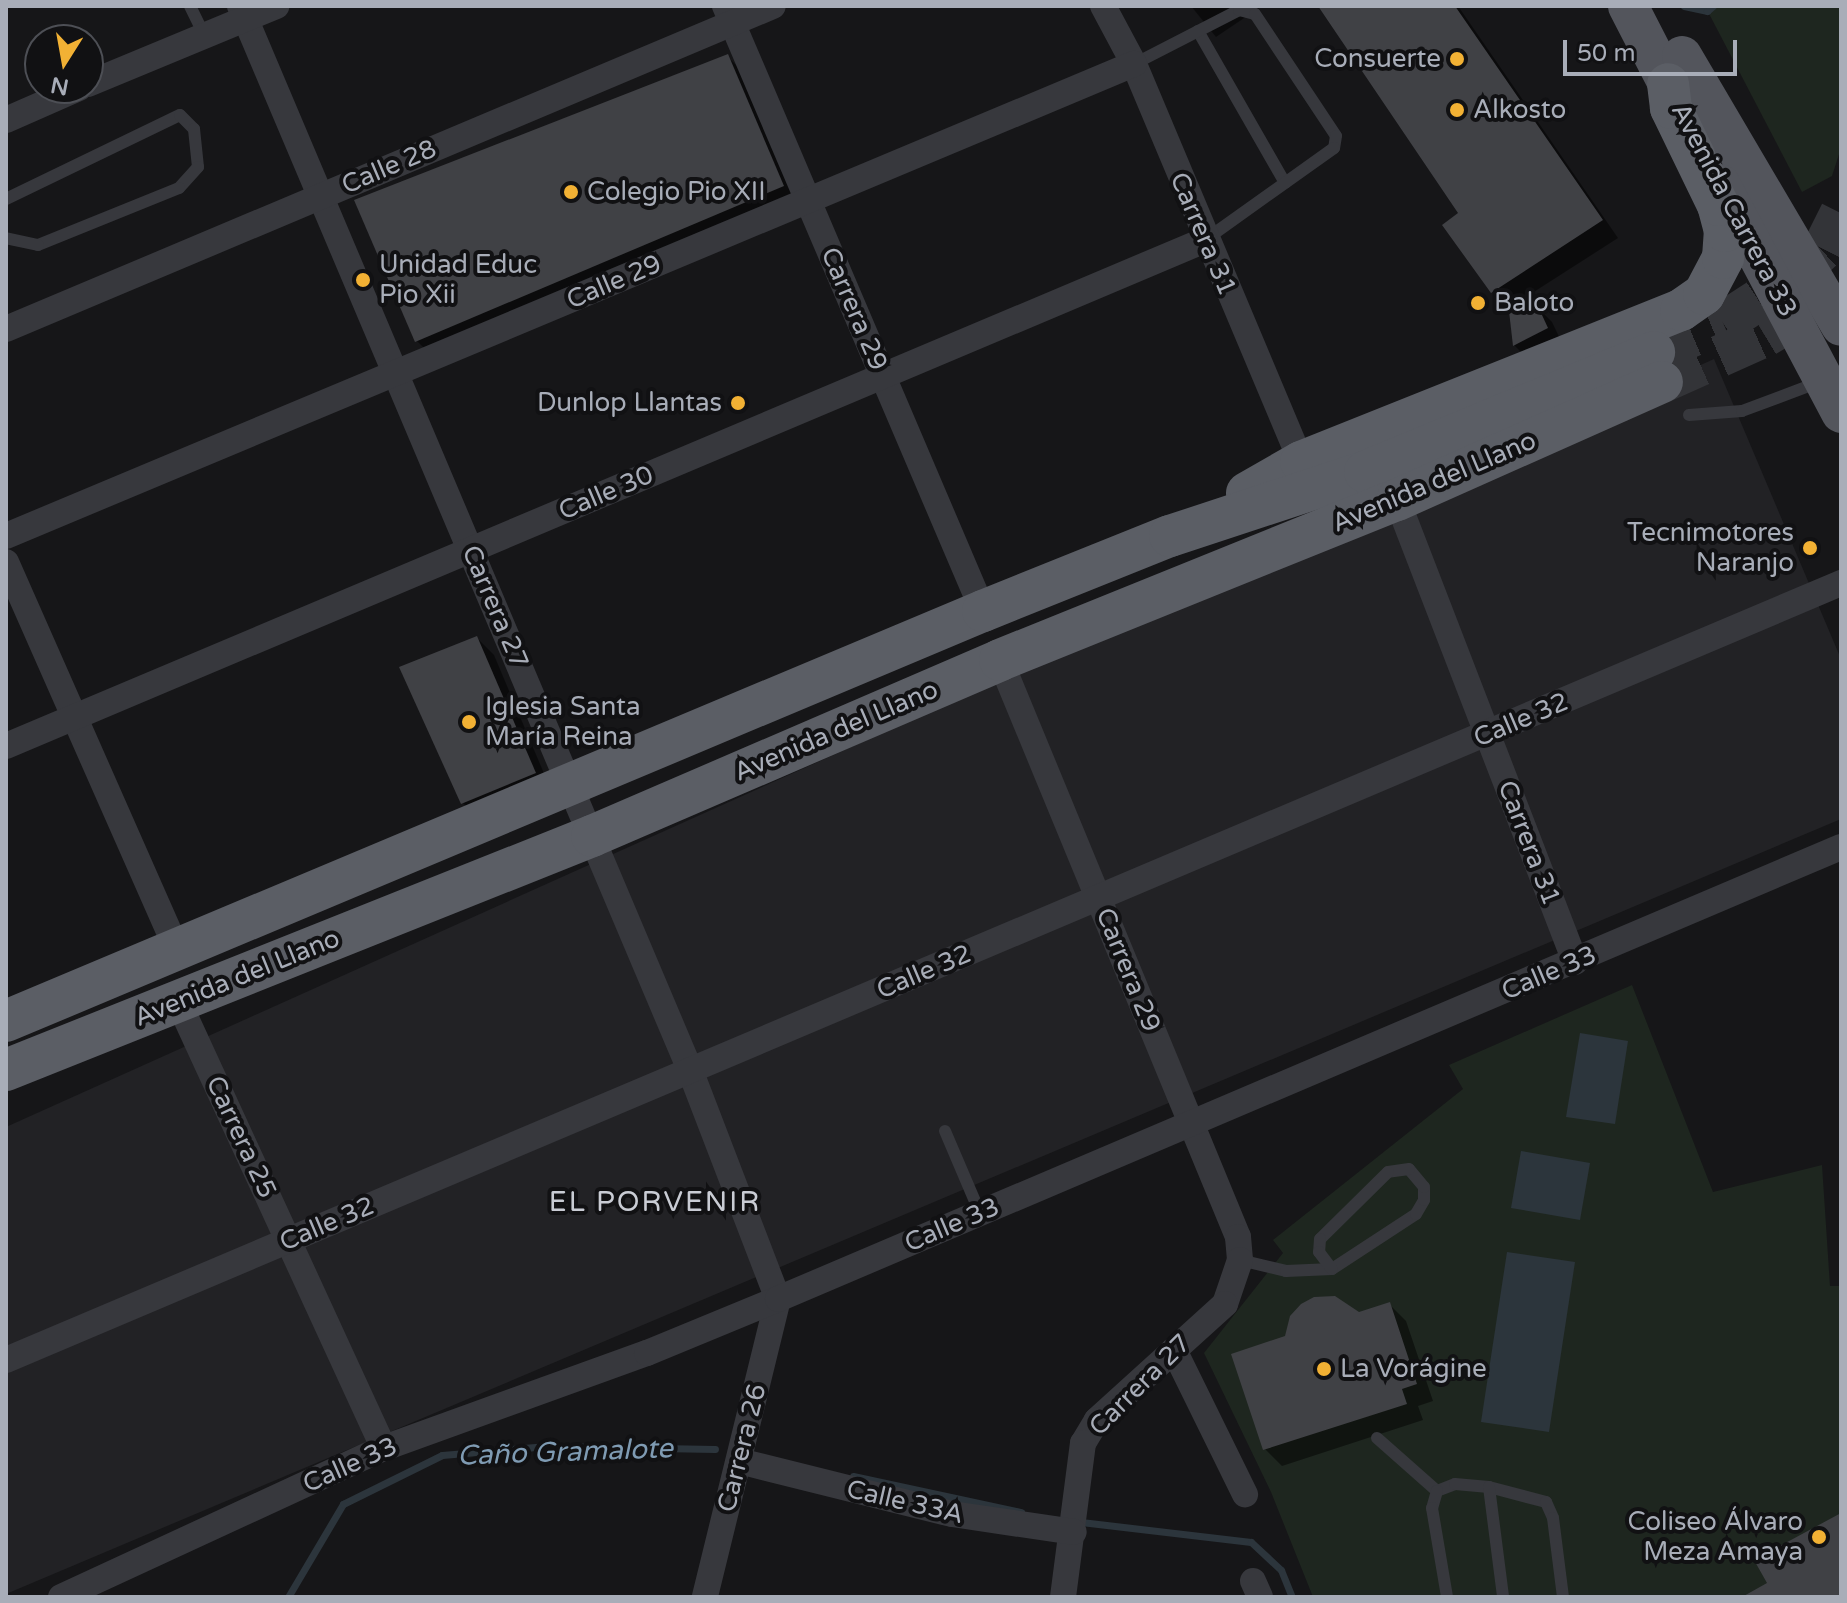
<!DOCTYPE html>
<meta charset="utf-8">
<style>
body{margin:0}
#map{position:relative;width:1847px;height:1603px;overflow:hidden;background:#161618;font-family:"Varela Round",sans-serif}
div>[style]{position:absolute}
.built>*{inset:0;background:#222225}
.green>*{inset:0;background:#1e261f}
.water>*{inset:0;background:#2c353c}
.shadow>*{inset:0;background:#0007}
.stream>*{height:7px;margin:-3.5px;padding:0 3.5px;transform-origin:3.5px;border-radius:3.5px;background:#2c353c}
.building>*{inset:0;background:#404145}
.trunk-tunnel>*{height:42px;margin-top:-21px;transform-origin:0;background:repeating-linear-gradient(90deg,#333438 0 42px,transparent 0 63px)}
.service>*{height:12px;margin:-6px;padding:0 6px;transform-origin:6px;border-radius:6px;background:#37383d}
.minor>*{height:26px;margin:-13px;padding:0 13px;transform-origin:13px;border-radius:13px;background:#37383d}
.primary>*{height:40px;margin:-20px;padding:0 20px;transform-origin:20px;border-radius:20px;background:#53555c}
.trunk>*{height:42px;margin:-21px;padding:0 21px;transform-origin:21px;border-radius:21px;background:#5b5e65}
.dots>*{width:22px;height:22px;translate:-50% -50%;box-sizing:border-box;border:4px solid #111113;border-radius:50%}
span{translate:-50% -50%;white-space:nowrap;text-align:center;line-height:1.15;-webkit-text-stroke:8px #111113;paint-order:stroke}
.poi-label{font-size:26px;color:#a8adb8}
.right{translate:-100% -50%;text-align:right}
.left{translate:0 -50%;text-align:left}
.street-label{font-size:26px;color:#a8adb8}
.neighbourhood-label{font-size:28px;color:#c9ccd4;letter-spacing:2px}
.water-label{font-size:28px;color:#7f9bb3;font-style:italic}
.frame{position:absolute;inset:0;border:8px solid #a8adb8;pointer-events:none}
.north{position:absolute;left:24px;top:24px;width:80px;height:80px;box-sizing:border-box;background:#111113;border:2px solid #4d4f55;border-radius:50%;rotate:191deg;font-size:22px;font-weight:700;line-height:32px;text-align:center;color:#a8adb8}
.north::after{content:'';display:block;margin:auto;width:28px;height:36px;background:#f2b134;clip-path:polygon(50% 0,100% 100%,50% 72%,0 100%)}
.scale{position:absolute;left:1563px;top:40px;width:174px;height:36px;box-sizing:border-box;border:4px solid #a8adb8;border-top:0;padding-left:10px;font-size:24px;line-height:28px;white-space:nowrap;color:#a8adb8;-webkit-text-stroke:6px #111113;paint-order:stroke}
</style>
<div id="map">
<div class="built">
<div style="clip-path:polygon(1714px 359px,1841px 659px,1841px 819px,6px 1594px,6px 1127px)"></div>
</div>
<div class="green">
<div style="clip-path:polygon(1705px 6px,1841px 6px,1841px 148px,1832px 176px,1802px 192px)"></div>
<div style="clip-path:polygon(1632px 985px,1713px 1192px,1822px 1165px,1830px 1286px,1841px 1286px,1841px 1597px,1313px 1597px,1271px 1492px,1204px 1353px,1283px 1253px,1273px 1240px,1463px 1089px,1449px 1065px)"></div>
</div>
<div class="water">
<div style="clip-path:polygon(1580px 1033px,1628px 1041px,1615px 1124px,1566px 1117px)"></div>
<div style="clip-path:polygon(1521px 1151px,1590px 1163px,1580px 1220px,1511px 1208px)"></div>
<div style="clip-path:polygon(1507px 1252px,1575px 1262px,1549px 1432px,1481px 1422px)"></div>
</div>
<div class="shadow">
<div style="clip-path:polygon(1191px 6px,1262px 6px,1216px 37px)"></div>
<div style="clip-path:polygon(1321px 6px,1458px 6px,1618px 238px,1509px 308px,1493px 292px,1460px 214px)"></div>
<div style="clip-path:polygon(728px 57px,740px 69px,795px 198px,430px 354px,417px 341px)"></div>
<div style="clip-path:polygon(1535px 305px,1552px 322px,1563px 345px,1531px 362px,1514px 345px,1511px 313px)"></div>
<div style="clip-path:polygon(477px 638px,494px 655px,551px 790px,480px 820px,463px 803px)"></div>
<div style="clip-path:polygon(1389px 1304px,1406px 1321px,1433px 1401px,1418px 1406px,1423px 1420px,1282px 1466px,1265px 1449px,1359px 1314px)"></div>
</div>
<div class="stream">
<div style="left:1684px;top:6px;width:24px;rotate:12deg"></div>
<div style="left:1707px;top:11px;width:8px;rotate:-40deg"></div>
<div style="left:853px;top:1476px;width:172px;rotate:12.1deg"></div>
<div style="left:1081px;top:1522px;width:171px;rotate:6.7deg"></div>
<div style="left:1251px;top:1542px;width:41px;rotate:43deg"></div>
<div style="left:1281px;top:1570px;width:29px;rotate:68deg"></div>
<div style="left:288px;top:1597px;width:108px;rotate:-59.4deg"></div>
<div style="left:343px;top:1504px;width:110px;rotate:-26.3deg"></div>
<div style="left:442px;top:1455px;width:106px;rotate:-4.9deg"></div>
<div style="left:548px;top:1446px;width:167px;rotate:1deg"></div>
</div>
<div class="building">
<div style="clip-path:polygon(1318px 6px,1455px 6px,1603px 220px,1491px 293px,1442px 225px,1458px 213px)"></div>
<div style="clip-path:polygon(728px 54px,784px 186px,415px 342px,354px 200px)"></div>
<div style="clip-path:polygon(1536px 302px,1548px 328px,1513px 346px,1509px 311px)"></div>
<div style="clip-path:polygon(477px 636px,536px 773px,461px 804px,399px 667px)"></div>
<div style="clip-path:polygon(1335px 1296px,1359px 1312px,1390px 1302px,1417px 1384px,1402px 1389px,1407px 1404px,1263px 1450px,1231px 1354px,1285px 1336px,1290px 1316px,1301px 1304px,1314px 1297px)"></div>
<div style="clip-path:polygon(1841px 1513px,1841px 1597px,1742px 1597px,1767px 1583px,1754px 1560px)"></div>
</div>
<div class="trunk-tunnel">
<div style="left:1654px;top:352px;width:75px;rotate:-22.8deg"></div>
<div style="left:1723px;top:323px;width:81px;rotate:-32.9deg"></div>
<div style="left:1791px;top:279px;width:44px;rotate:-43.2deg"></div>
<div style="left:1823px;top:249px;width:40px;rotate:-63.4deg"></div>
<div style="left:1662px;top:382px;width:113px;rotate:-24.1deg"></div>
<div style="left:1765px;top:336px;width:70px;rotate:-31deg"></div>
</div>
<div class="service">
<div style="left:190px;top:6px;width:30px;rotate:64deg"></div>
<div style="left:1198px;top:31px;width:175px;rotate:60.2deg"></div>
<div style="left:1134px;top:64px;width:118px;rotate:-27.2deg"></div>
<div style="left:1239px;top:10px;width:16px;rotate:14deg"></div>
<div style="left:1255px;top:14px;width:146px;rotate:56.4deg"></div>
<div style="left:1336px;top:136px;width:12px;rotate:99deg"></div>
<div style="left:1334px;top:148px;width:158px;rotate:144.5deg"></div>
<div style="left:6px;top:199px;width:193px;rotate:-25.8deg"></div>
<div style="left:180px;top:115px;width:20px;rotate:45deg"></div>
<div style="left:194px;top:129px;width:38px;rotate:84deg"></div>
<div style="left:198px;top:167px;width:28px;rotate:132deg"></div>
<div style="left:179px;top:188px;width:152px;rotate:158deg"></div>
<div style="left:38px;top:245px;width:33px;rotate:-168deg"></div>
<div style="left:1689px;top:415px;width:53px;rotate:-4.3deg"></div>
<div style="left:1742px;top:411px;width:80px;rotate:-20.5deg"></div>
<div style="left:945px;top:1131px;width:89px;rotate:66.9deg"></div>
<div style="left:1240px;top:1260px;width:47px;rotate:13.4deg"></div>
<div style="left:1286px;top:1271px;width:46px;rotate:-2.5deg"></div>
<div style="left:1332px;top:1269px;width:100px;rotate:-33.2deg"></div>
<div style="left:1416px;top:1214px;width:16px;rotate:-60deg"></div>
<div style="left:1424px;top:1200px;width:13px;rotate:-90deg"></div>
<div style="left:1424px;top:1187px;width:23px;rotate:-130deg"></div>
<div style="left:1409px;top:1169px;width:21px;rotate:172deg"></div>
<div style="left:1388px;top:1172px;width:95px;rotate:135.4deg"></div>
<div style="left:1320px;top:1239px;width:13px;rotate:94deg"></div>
<div style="left:1319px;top:1252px;width:21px;rotate:53deg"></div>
<div style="left:1377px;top:1438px;width:80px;rotate:41.5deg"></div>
<div style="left:1437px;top:1491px;width:19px;rotate:-21deg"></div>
<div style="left:1455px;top:1484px;width:34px;rotate:5deg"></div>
<div style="left:1489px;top:1487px;width:59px;rotate:14.7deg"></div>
<div style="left:1546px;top:1502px;width:17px;rotate:66deg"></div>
<div style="left:1553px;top:1518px;width:80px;rotate:82.8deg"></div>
<div style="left:1489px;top:1487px;width:111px;rotate:82.7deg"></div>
<div style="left:1437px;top:1491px;width:18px;rotate:106deg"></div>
<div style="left:1432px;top:1508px;width:90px;rotate:80.4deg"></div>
</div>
<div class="minor">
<div style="left:240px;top:6px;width:1155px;rotate:67.07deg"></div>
<div style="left:690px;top:1070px;width:245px;rotate:69deg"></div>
<div style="left:778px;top:1299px;width:307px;rotate:103.8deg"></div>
<div style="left:725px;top:6px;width:658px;rotate:66.9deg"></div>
<div style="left:1103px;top:6px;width:66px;rotate:61.9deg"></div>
<div style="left:1134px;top:64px;width:432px;rotate:67.2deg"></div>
<div style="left:88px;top:84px;width:204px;rotate:-22.5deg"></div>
<div style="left:6px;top:120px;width:80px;rotate:-23.7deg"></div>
<div style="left:6px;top:329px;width:832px;rotate:-22.84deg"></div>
<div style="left:1397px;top:500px;width:495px;rotate:68.9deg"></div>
<div style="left:6px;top:536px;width:1223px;rotate:-22.71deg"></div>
<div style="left:6px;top:562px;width:422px;rotate:66.2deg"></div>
<div style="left:1000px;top:660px;width:624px;rotate:67.58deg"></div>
<div style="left:1238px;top:1237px;width:23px;rotate:85deg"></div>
<div style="left:1240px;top:1260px;width:46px;rotate:108.8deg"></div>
<div style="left:1225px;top:1304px;width:173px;rotate:137.8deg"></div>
<div style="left:1097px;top:1420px;width:27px;rotate:121deg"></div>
<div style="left:1083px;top:1443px;width:155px;rotate:97.4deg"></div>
<div style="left:6px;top:746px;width:1301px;rotate:-22.88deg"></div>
<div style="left:178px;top:1001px;width:492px;rotate:65.3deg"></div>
<div style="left:1174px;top:1350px;width:161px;rotate:63.8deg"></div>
<div style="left:6px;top:1360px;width:1993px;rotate:-22.95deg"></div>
<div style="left:739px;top:1461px;width:219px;rotate:14deg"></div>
<div style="left:952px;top:1514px;width:123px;rotate:8.4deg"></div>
<div style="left:1253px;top:1581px;width:17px;rotate:66deg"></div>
<div style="left:61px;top:1597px;width:356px;rotate:-24.8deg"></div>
<div style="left:384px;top:1448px;width:280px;rotate:-19.9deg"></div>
<div style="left:647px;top:1353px;width:142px;rotate:-22.4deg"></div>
<div style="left:778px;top:1299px;width:1155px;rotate:-23.04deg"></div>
</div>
<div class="primary">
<div style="left:1628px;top:6px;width:120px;rotate:62.8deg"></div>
<div style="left:1682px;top:56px;width:313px;rotate:59.5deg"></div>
<div style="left:1720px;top:184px;width:259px;rotate:62.1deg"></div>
</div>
<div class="trunk">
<div style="left:1247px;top:493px;width:62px;rotate:-29.9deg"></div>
<div style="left:1301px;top:462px;width:409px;rotate:-21.8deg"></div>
<div style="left:1681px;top:310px;width:28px;rotate:-35deg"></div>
<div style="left:1704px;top:294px;width:41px;rotate:-62.2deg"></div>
<div style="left:1723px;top:258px;width:27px;rotate:-86deg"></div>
<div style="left:1725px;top:231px;width:27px;rotate:-105deg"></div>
<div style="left:1718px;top:205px;width:108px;rotate:-115.9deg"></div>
<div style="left:1671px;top:108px;width:24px;rotate:-97deg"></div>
<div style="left:6px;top:1021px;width:1060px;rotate:-22.77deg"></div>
<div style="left:983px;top:611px;width:201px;rotate:-21.9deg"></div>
<div style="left:1170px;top:536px;width:205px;rotate:-18.2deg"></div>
<div style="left:1365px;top:472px;width:313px;rotate:-22.5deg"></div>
<div style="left:6px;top:1070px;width:631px;rotate:-21.77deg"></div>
<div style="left:592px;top:836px;width:444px;rotate:-23.3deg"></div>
<div style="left:1000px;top:660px;width:428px;rotate:-22deg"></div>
<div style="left:1397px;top:500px;width:290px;rotate:-24deg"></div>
</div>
<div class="dots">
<div style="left:1457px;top:59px;background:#f2b134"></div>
<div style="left:1457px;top:110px;background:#f2b134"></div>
<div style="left:571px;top:192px;background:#f2b134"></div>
<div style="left:363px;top:280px;background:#f2b134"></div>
<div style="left:1478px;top:303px;background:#f2b134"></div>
<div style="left:738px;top:403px;background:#f2b134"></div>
<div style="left:1810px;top:548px;background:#f2b134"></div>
<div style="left:469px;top:722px;background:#f2b134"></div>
<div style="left:1324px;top:1369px;background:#f2b134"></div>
<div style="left:1819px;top:1537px;background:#f2b134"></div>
</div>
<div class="poi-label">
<span class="right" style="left:1441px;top:59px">Consuerte</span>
<span class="left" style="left:1473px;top:110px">Alkosto</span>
<span class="left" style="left:587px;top:192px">Colegio Pio XII</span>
<span class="left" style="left:379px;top:280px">Unidad Educ<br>Pio Xii</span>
<span class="left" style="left:1494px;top:303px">Baloto</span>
<span class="right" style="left:722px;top:403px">Dunlop Llantas</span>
<span class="right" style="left:1794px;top:548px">Tecnimotores<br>Naranjo</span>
<span class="left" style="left:485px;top:722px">Iglesia Santa<br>María Reina</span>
<span class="left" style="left:1340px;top:1369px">La Vorágine</span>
<span class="right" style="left:1803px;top:1537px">Coliseo Álvaro<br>Meza Amaya</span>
</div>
<div class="street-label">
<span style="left:389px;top:167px;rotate:-23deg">Calle 28</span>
<span style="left:1734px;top:210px;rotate:62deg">Avenida Carrera 33</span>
<span style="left:1203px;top:234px;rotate:67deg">Carrera 31</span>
<span style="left:614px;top:282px;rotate:-23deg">Calle 29</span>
<span style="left:854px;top:309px;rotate:67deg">Carrera 29</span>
<span style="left:1434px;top:482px;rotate:-23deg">Avenida del Llano</span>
<span style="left:606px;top:493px;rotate:-23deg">Calle 30</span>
<span style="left:495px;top:607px;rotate:67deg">Carrera 27</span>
<span style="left:1521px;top:720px;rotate:-23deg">Calle 32</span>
<span style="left:836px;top:731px;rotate:-23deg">Avenida del Llano</span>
<span style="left:1529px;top:843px;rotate:69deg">Carrera 31</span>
<span style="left:1128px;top:970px;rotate:68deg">Carrera 29</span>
<span style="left:924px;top:972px;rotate:-23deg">Calle 32</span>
<span style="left:1549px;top:973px;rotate:-23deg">Calle 33</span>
<span style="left:237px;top:978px;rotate:-22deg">Avenida del Llano</span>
<span style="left:241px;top:1137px;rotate:65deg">Carrera 25</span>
<span style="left:327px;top:1224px;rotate:-23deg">Calle 32</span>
<span style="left:952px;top:1225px;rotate:-23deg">Calle 33</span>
<span style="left:1140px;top:1385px;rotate:-45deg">Carrera 27</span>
<span style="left:742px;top:1448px;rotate:-76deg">Carrera 26</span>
<span style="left:350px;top:1465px;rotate:-24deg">Calle 33</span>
<span style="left:905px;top:1502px;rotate:13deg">Calle 33A</span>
</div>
<div class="neighbourhood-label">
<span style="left:655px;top:1202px">EL PORVENIR</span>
</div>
<div class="water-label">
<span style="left:565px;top:1452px;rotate:-2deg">Caño Gramalote</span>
</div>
<div class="frame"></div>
<div class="north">N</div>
<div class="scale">50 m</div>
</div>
